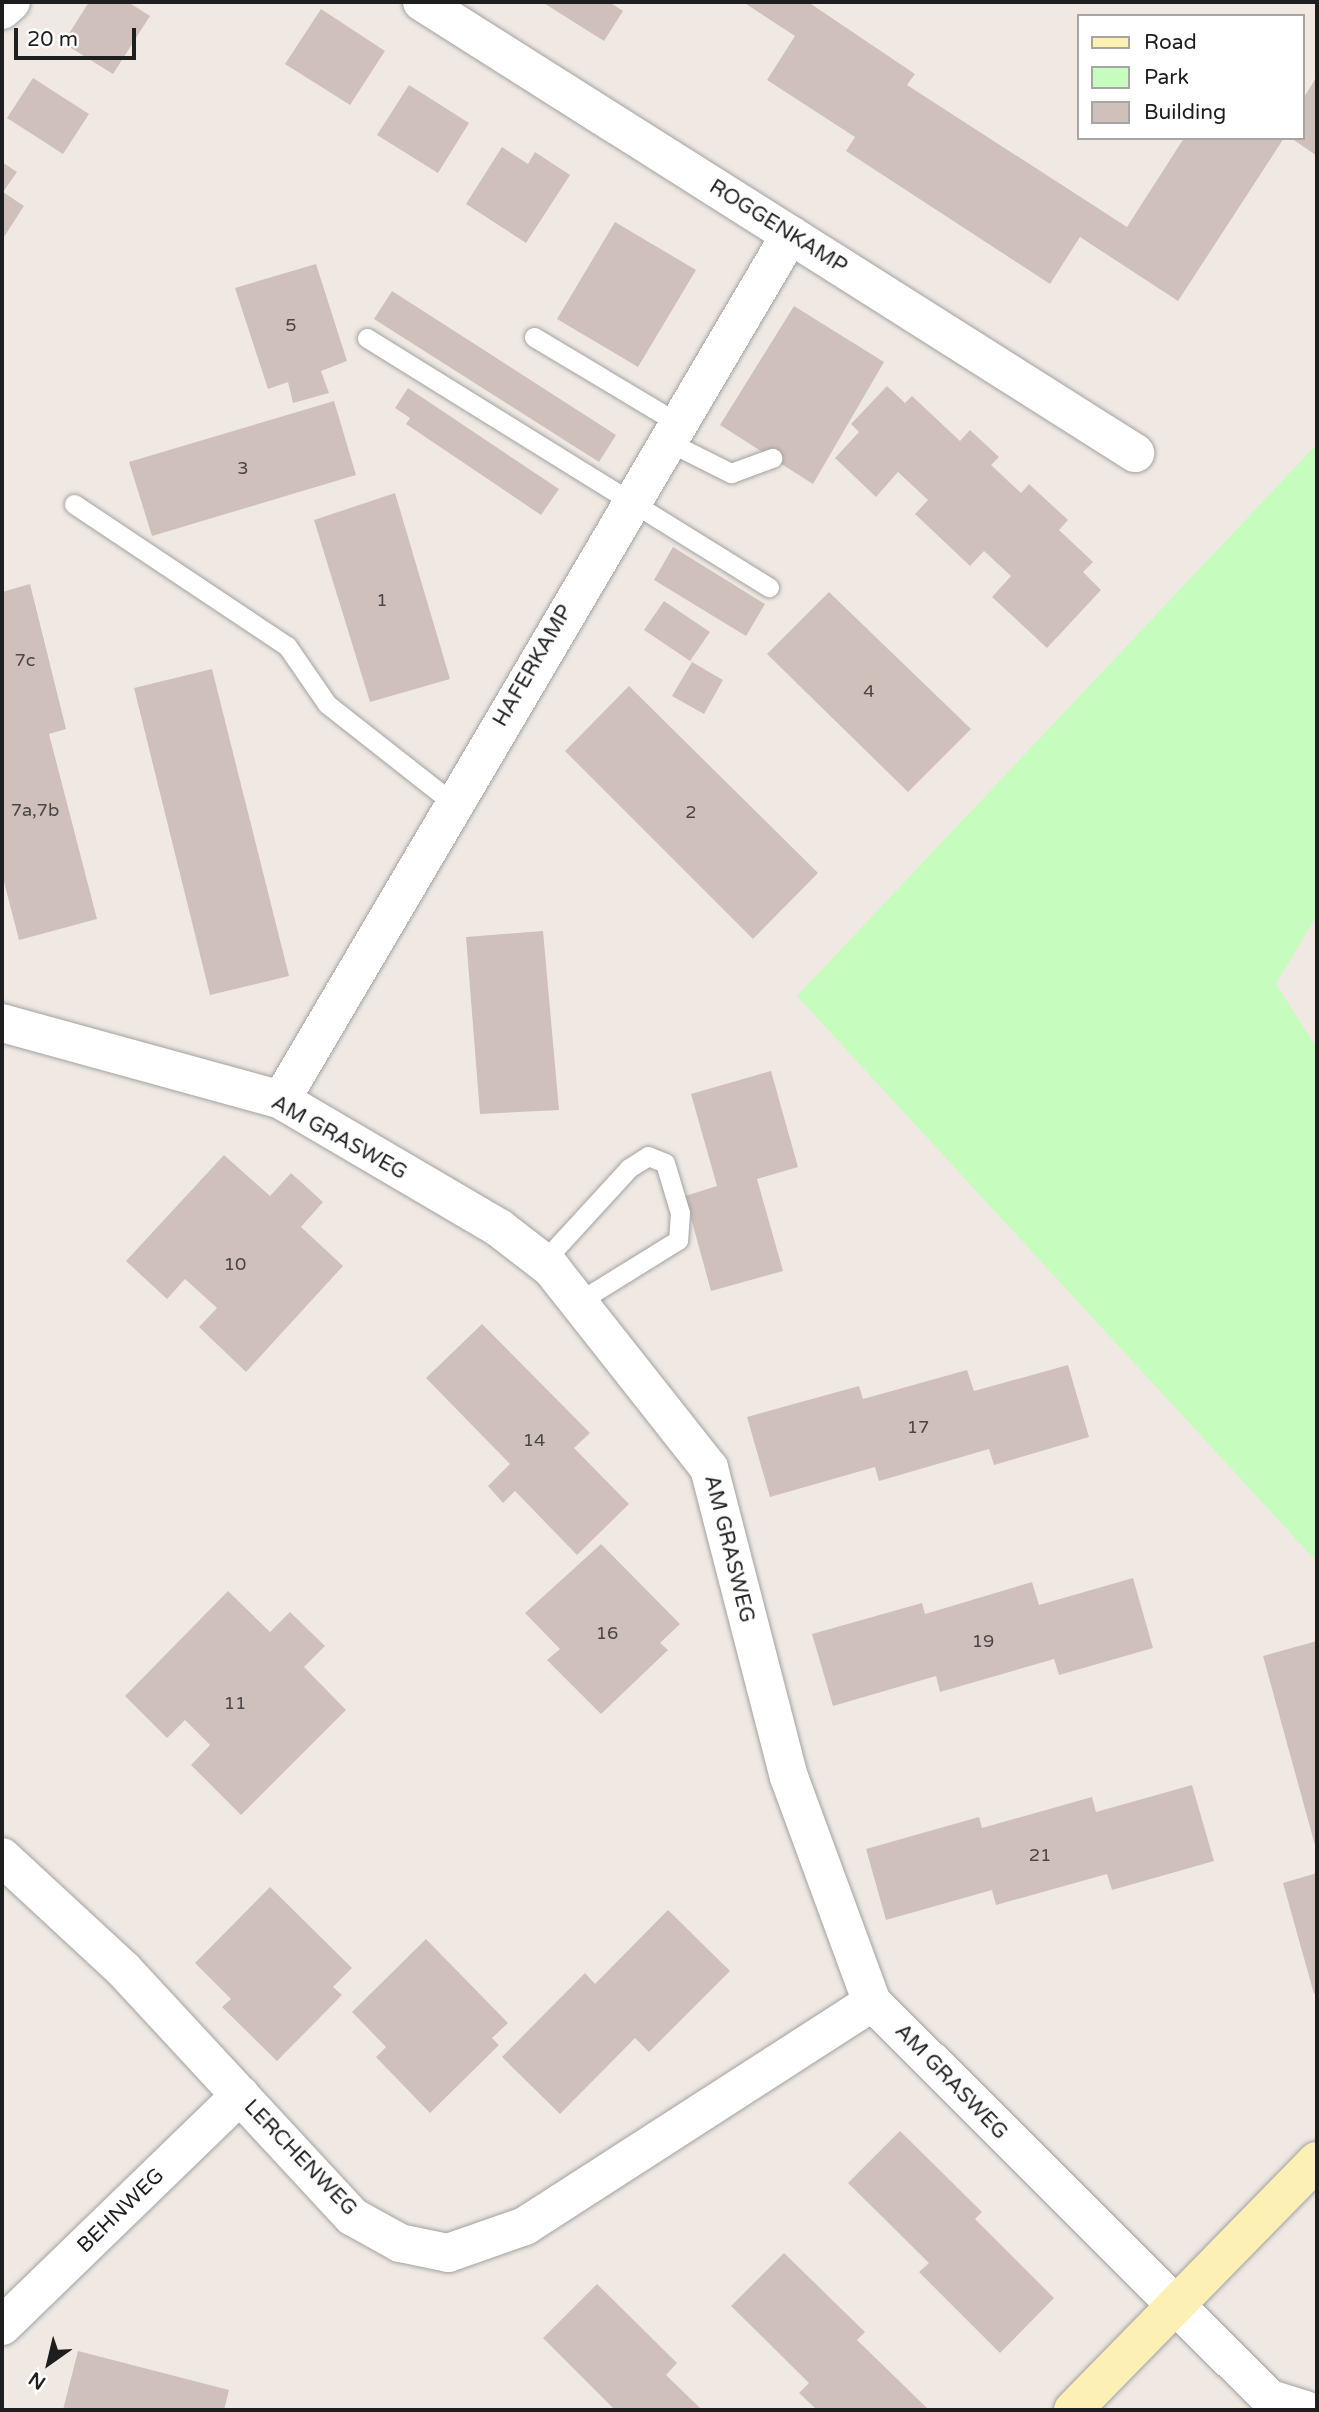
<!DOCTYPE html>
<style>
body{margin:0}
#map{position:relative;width:1319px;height:2412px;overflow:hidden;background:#f0e9e3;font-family:"Varela Round",sans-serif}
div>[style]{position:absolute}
.park>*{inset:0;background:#c6fcbd}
.building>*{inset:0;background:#d0c0bc}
.roads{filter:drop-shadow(0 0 2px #a2a2a2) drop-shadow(0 0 2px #a2a2a2)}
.lane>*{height:19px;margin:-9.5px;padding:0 9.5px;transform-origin:9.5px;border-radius:9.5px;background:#fff}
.street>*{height:38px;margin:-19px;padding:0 19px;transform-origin:19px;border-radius:19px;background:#fff}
.secondary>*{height:38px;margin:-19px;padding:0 19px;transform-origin:19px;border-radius:19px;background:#fdf0b4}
span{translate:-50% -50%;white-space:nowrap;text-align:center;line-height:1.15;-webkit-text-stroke:5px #fff;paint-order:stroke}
.number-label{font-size:18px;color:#4a4646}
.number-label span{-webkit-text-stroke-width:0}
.street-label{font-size:21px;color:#1e1e1e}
.frame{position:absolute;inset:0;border:4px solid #1e1e1e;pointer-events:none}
.legend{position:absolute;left:1077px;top:14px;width:228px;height:126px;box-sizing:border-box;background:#fff;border:2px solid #a5a5a5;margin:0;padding:9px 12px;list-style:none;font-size:21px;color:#1e1e1e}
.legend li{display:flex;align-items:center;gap:14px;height:35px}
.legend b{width:35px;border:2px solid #a5a5a5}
.north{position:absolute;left:14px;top:2328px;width:70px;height:70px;-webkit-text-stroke:5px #fff;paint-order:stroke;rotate:214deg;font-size:19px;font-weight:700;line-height:28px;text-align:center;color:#1e1e1e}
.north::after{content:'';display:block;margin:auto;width:24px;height:32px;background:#1e1e1e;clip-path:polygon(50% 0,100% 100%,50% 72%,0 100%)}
.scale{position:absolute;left:14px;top:28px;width:122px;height:32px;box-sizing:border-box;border:4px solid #1e1e1e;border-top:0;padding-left:9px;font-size:21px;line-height:24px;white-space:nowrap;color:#1e1e1e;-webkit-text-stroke:5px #fff;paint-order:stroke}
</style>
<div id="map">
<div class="park">
<div style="clip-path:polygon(1317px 444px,1317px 915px,1276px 984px,1317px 1048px,1317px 1562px,797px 996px)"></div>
</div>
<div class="building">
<div style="clip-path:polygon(89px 2px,128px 2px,150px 16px,113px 74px,63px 43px)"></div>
<div style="clip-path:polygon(542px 2px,609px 2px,623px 11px,604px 41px)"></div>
<div style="clip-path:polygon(743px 2px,808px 2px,915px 74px,907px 85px,1127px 227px,1184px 138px,1284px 138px,1178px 301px,1080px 237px,1050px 284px,846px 151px,855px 137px,767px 80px,795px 36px)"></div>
<div style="clip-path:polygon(321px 9px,385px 51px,350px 105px,285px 64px)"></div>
<div style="clip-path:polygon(1317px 76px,1317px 156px,1291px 138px,1303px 138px,1303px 99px)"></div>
<div style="clip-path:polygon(33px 78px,89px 114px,63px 154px,7px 118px)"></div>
<div style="clip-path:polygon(409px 85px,469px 123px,438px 173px,377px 135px)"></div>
<div style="clip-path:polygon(502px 147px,528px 164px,535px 152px,570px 175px,526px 243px,466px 204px)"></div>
<div style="clip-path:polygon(2px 162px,17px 172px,3px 192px,24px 206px,2px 240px)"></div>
<div style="clip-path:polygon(615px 222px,696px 270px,638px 367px,557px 319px)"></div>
<div style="clip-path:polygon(316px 264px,347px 361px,321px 371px,329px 393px,293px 403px,288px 382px,268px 389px,235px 288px)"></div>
<div style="clip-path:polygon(392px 291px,616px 435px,599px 462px,374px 319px)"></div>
<div style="clip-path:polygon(794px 306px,884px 362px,813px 484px,720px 425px)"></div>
<div style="clip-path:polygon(887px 386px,905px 403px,912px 396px,960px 441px,970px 430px,999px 457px,991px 465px,1021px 493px,1029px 484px,1068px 520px,1059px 530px,1093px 562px,1083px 572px,1101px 590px,1047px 648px,992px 597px,1011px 576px,984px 551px,970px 566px,915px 514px,928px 500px,898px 472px,876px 497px,835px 458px,859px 432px,851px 424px)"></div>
<div style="clip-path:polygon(408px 388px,559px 489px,541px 515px,406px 424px,410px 418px,395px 408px)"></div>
<div style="clip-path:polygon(334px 401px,356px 475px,152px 536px,129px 462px)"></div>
<div style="clip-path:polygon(395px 493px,450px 679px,370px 702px,314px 520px)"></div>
<div style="clip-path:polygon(673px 547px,765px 604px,746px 636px,654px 580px)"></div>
<div style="clip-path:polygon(30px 584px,66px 729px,49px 734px,97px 919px,19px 940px,2px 874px,2px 592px)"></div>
<div style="clip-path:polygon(829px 592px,971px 729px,908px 792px,767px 654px)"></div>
<div style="clip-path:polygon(664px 601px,710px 632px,690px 661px,644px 630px)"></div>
<div style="clip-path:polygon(692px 662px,723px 680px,704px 714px,672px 696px)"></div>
<div style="clip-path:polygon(212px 669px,289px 976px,210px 995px,134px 688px)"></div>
<div style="clip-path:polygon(629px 686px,818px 873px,753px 939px,565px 751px)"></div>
<div style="clip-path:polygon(543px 931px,559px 1110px,480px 1114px,466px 937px)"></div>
<div style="clip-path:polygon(771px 1071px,798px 1167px,757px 1179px,783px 1271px,711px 1291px,685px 1196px,717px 1186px,691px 1094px)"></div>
<div style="clip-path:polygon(224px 1155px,270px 1196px,291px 1173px,323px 1202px,301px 1227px,343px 1266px,246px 1372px,199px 1327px,217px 1308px,185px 1279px,167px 1299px,126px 1261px)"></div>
<div style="clip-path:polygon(482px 1324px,590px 1433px,574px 1448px,629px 1504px,577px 1555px,515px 1491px,503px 1503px,488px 1486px,510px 1464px,426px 1378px)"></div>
<div style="clip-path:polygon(1068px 1365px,1089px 1437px,994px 1465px,989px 1449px,879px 1481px,875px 1467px,770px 1497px,747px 1417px,859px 1386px,863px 1399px,967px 1370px,974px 1391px)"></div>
<div style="clip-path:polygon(601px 1544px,680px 1624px,660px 1643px,668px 1650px,601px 1714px,547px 1660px,560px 1649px,525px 1613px)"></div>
<div style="clip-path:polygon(1133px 1578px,1153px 1648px,1059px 1675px,1054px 1659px,940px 1692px,936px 1676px,833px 1706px,812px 1634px,922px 1603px,925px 1614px,1032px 1582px,1039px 1605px)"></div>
<div style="clip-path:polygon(228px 1591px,270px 1632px,290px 1612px,325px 1646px,304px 1667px,346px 1710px,241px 1815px,191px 1765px,210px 1745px,185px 1720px,167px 1738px,125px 1696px)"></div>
<div style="clip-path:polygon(1317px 1641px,1317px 1849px,1316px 1849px,1263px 1656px)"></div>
<div style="clip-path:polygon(1192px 1785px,1214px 1861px,1112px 1890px,1107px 1874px,996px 1905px,992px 1890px,886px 1920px,866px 1849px,979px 1817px,982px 1828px,1092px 1797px,1096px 1812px)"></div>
<div style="clip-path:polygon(1317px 1873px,1317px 1993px,1314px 1994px,1283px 1883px)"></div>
<div style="clip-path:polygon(270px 1887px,352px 1968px,333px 1987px,342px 1995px,277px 2061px,222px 2007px,231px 1999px,195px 1963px)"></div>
<div style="clip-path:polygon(668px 1910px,730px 1971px,649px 2052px,635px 2038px,560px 2114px,502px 2057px,585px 1973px,595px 1984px)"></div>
<div style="clip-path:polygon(426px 1939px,508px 2023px,492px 2038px,499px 2045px,430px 2113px,376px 2057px,386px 2047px,352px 2012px)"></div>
<div style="clip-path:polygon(900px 2131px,982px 2212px,975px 2219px,1054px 2298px,1000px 2353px,919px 2272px,929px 2263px,848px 2183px)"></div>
<div style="clip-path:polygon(784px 2253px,865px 2332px,857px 2340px,929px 2410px,817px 2410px,799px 2393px,809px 2383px,731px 2306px)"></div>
<div style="clip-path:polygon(597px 2284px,677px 2363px,666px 2375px,702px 2410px,615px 2410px,543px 2338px)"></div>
<div style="clip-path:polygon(78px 2351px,229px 2390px,224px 2410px,63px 2410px)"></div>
</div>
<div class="roads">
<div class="lane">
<div style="left:534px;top:337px;width:165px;rotate:30.9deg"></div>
<div style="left:367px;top:338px;width:473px;rotate:31.8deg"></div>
<div style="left:665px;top:440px;width:74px;rotate:26.6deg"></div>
<div style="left:731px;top:473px;width:44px;rotate:-20.1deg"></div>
<div style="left:74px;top:504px;width:256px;rotate:33.7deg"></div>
<div style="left:287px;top:646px;width:70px;rotate:55.4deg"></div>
<div style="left:327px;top:704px;width:162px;rotate:38.2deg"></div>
<div style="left:543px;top:1262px;width:127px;rotate:-47.5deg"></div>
<div style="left:629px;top:1168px;width:22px;rotate:-32deg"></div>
<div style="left:648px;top:1156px;width:18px;rotate:22deg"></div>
<div style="left:665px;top:1163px;width:52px;rotate:73.3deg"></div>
<div style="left:680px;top:1213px;width:27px;rotate:94deg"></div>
<div style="left:678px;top:1240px;width:118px;rotate:148.2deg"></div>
</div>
<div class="street">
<div style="left:422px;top:2px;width:844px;rotate:32.31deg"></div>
<div style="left:2px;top:10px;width:12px;rotate:-42deg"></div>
<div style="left:2px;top:1023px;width:289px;rotate:15.4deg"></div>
<div style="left:281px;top:1100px;width:253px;rotate:30.4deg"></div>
<div style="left:499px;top:1228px;width:66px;rotate:37.6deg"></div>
<div style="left:551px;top:1268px;width:255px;rotate:51.7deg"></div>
<div style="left:709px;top:1468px;width:319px;rotate:75.5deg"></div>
<div style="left:789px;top:1777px;width:240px;rotate:69.8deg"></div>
<div style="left:872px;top:2002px;width:562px;rotate:44.93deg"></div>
<div style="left:1270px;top:2399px;width:37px;rotate:17deg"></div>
<div style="left:281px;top:1100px;width:1004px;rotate:-59.53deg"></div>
<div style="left:2px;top:1857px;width:165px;rotate:42.8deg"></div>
<div style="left:123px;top:1969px;width:338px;rotate:47.2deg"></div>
<div style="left:353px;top:2217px;width:54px;rotate:29deg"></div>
<div style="left:400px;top:2243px;width:49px;rotate:11.8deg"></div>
<div style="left:448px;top:2253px;width:82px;rotate:-19.3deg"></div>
<div style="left:525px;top:2226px;width:413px;rotate:-32.8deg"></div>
<div style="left:2px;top:2326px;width:332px;rotate:-44.1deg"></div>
</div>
<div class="secondary">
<div style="left:1073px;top:2410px;width:349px;rotate:-45.6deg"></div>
</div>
</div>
<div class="number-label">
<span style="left:291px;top:325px">5</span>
<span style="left:243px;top:468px">3</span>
<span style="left:382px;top:600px">1</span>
<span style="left:25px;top:660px">7c</span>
<span style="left:869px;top:691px">4</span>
<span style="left:35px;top:810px">7a,7b</span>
<span style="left:691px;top:812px">2</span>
<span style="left:235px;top:1264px">10</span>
<span style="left:918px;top:1427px">17</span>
<span style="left:534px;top:1440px">14</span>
<span style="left:607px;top:1633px">16</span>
<span style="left:983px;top:1641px">19</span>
<span style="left:235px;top:1703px">11</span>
<span style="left:1040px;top:1855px">21</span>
</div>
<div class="street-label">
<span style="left:778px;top:227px;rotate:32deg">ROGGENKAMP</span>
<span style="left:533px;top:666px;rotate:-60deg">HAFERKAMP</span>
<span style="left:339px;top:1138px;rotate:29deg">AM GRASWEG</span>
<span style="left:729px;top:1549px;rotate:76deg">AM GRASWEG</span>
<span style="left:951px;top:2082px;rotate:46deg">AM GRASWEG</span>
<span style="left:300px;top:2158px;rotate:46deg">LERCHENWEG</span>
<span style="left:121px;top:2211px;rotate:-44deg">BEHNWEG</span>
</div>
<div class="frame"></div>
<ul class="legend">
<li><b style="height:9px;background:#fdf0b4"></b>Road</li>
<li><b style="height:19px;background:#c6fcbd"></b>Park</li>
<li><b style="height:19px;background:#d0c0bc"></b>Building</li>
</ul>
<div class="north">N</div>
<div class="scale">20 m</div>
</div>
